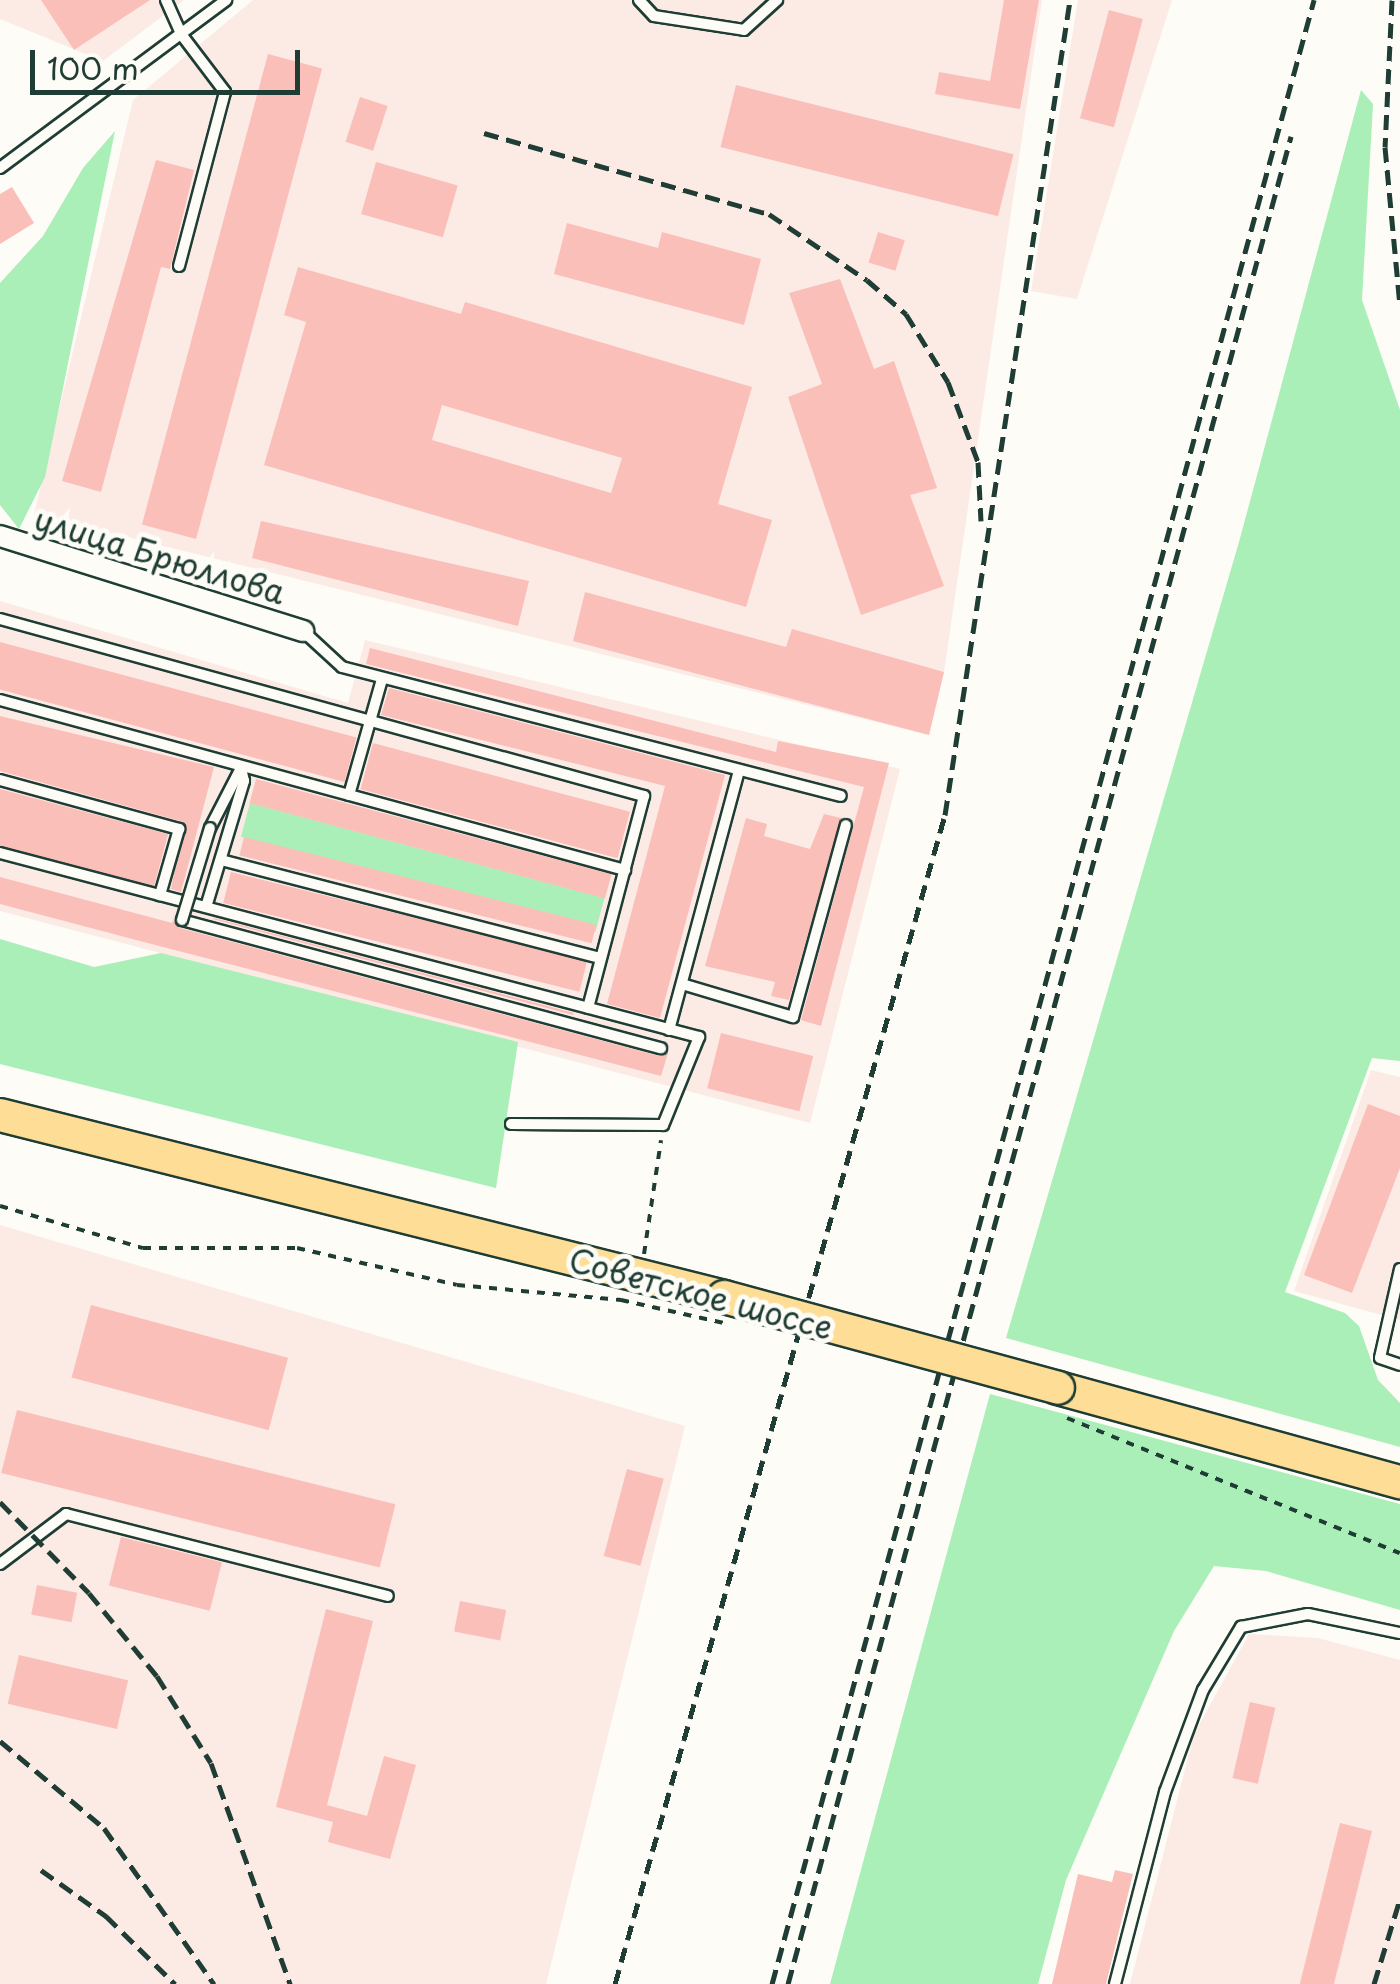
<!DOCTYPE html>
<meta charset="utf-8">
<style>
body{margin:0}
#map{position:relative;width:1400px;height:1984px;overflow:hidden;background:#fdfcf7;font-family:"Playpen Sans",sans-serif}
div>[style]{position:absolute}
[style*='--x']{left:calc(var(--x)*1px);top:calc(var(--y)*1px);width:calc(var(--w)*1px);rotate:calc(var(--a)*1deg)}
.built>*{inset:0;background:#fceae5}
.green>*{inset:0;background:#aaeeb8;transform-origin:0 0}
.building>*{inset:0;background:#fbbfba;transform-origin:0 0}
.path>*{height:4px;margin-top:-2px;transform-origin:0;background:repeating-linear-gradient(90deg,#1f3d34 0 8px,transparent 0 16px)}
.roads{filter:drop-shadow(2px 0 #1f3d34) drop-shadow(-2px 0 #1f3d34) drop-shadow(0 2px #1f3d34) drop-shadow(0 -2px #1f3d34)}
.service>*{height:10px;margin:-5px;padding:0 5px;transform-origin:5px;border-radius:5px;background:#fdfcf7}
.minor>*{height:20px;margin:-10px;padding:0 10px;transform-origin:10px;border-radius:10px;background:#fdfcf7}
.primary>*{height:32px;margin:-16px;padding:0 16px;transform-origin:16px;border-radius:16px;background:#fedd96}
.rail>*{height:5px;margin-top:-2.5px;transform-origin:0;background:repeating-linear-gradient(90deg,#1f3d34 0 15px,transparent 0 23px)}
.bridges{filter:drop-shadow(2px 0 #1f3d34) drop-shadow(-2px 0 #1f3d34) drop-shadow(0 2px #1f3d34) drop-shadow(0 -2px #1f3d34)}
.service-bridge>*{height:10px;margin:-5px;padding:0 5px;transform-origin:5px;border-radius:5px;background:#fdfcf7}
.primary-bridge>*{height:32px;margin:-16px;padding:0 16px;transform-origin:16px;border-radius:16px;background:#fedd96}
span{translate:-50% -50%;white-space:nowrap;text-align:center;line-height:1.15;-webkit-text-stroke:10px #fdfcf7;paint-order:stroke}
.street-label{font-size:32px;color:#1f3d34}
.scale{position:absolute;left:30px;top:50px;width:270px;height:45px;box-sizing:border-box;border:5px solid #1f3d34;border-top:0;padding-left:12px;font-size:30px;line-height:35px;white-space:nowrap;color:#1f3d34;-webkit-text-stroke:8px #fdfcf7;paint-order:stroke}
</style>
<div id="map">
<div class="built">
<i style="clip-path:polygon(0 0,184px 0,103px 61px,0 19px)"></i>
<i style="clip-path:polygon(253px 0,1042px 0,944px 672px,929px 735px,34px 514px,133px 100px)"></i>
<i style="clip-path:polygon(1078px 0,1172px 0,1077px 299px,1031px 291px)"></i>
<i style="clip-path:polygon(0 601px,348px 703px,365px 640px,900px 769px,810px 1123px,0 911px)"></i>
<i style="clip-path:polygon(1371px 1070px,1400px 1077px,1400px 1320px,1294px 1291px)"></i>
<i style="clip-path:polygon(0 1225px,685px 1426px,546px 1984px,0 1984px)"></i>
<i style="clip-path:polygon(1249px 1634px,1318px 1638px,1400px 1660px,1400px 1984px,1130px 1984px,1194px 1734px)"></i>
</div>
<div class="green">
<i style="clip-path:polygon(1361px 90px,1373px 104px,1362px 300px,1400px 410px,1400px 1061px,1372px 1058px,1285px 1292px,1345px 1313px,1359px 1326px,1378px 1380px,1400px 1403px,1400px 1447px,1006px 1338px,1239px 542px)"></i>
<i style="clip-path:polygon(115px 131px,45px 477px,19px 529px,0 505px,0 283px,43px 236px,83px 168px)"></i>
<i style="left:250px;top:803px;width:367px;height:35px;rotate:15deg"></i>
<i style="clip-path:polygon(0 939px,94px 967px,161px 953px,518px 1042px,496px 1188px,0 1064px)"></i>
<i style="clip-path:polygon(990px 1394px,1400px 1504px,1400px 1610px,1266px 1571px,1214px 1566px,1174px 1631px,1066px 1880px,1038px 1984px,830px 1984px)"></i>
</div>
<div class="building">
<i style="clip-path:polygon(41px 0,150px 0,74px 50px)"></i>
<i style="clip-path:polygon(1004px 0,1039px 0,1020px 109px,935px 94px,939px 72px,990px 81px)"></i>
<i style="left:1109px;top:10px;width:35px;height:112px;rotate:15deg"></i>
<i style="left:268px;top:54px;width:56px;height:487px;rotate:15deg"></i>
<i style="left:736px;top:85px;width:286px;height:64px;rotate:14deg"></i>
<i style="left:360px;top:97px;width:29px;height:47px;rotate:18deg"></i>
<i style="clip-path:polygon(156px 160px,194px 170px,170px 269px,161px 267px,101px 492px,62px 481px)"></i>
<i style="left:376px;top:162px;width:85px;height:54px;rotate:16deg"></i>
<i style="clip-path:polygon(12px 187px,34px 223px,0 244px,0 194px)"></i>
<i style="clip-path:polygon(567px 223px,658px 248px,662px 232px,761px 259px,744px 325px,554px 274px)"></i>
<i style="left:878px;top:232px;width:28px;height:32px;rotate:17deg"></i>
<i style="clip-path:polygon(evenodd,298px 267px,461px 314px,465px 302px,752px 387px,718px 504px,772px 520px,746px 607px,264px 465px,306px 322px,284px 315px,298px 267px,442px 405px,622px 458px,611px 493px,432px 440px,442px 405px)"></i>
<i style="clip-path:polygon(840px 279px,874px 369px,894px 361px,937px 488px,910px 495px,944px 586px,861px 615px,788px 397px,822px 384px,789px 293px)"></i>
<i style="clip-path:polygon(261px 521px,529px 581px,518px 626px,252px 558px)"></i>
<i style="clip-path:polygon(585px 592px,786px 647px,792px 629px,944px 672px,929px 735px,573px 641px)"></i>
<i style="left:0;top:642px;width:369px;height:46px;rotate:15deg"></i>
<i style="clip-path:polygon(370px 648px,776px 752px,778px 741px,889px 763px,821px 1026px,801px 1020px,864px 787px,366px 664px)"></i>
<i style="clip-path:polygon(389px 688px,725px 775px,660px 1018px,607px 1004px,665px 786px,381px 715px)"></i>
<i style="clip-path:polygon(0 716px,214px 767px,181px 892px,171px 889px,184px 822px,0 771px)"></i>
<i style="left:373px;top:743px;width:266px;height:48px;rotate:15deg"></i>
<i style="left:256px;top:779px;width:368px;height:25px;rotate:15deg"></i>
<i style="left:0;top:789px;width:174px;height:55px;rotate:15deg"></i>
<i style="clip-path:polygon(824px 814px,841px 818px,789px 1000px,771px 996px,775px 982px,705px 966px,746px 818px,767px 824px,764px 836px,810px 849px)"></i>
<i style="left:244px;top:837px;width:363px;height:19px;rotate:14deg"></i>
<i style="left:231px;top:872px;width:367px;height:32px;rotate:14deg"></i>
<i style="clip-path:polygon(0 877px,172px 923px,176px 908px,173px 921px,180px 928px,659px 1056px,668px 1053px,661px 1076px,140px 941px,0 904px)"></i>
<i style="clip-path:polygon(214px 918px,574px 1013px,573px 1015px,213px 919px)"></i>
<i style="left:721px;top:1033px;width:95px;height:57px;rotate:14deg"></i>
<i style="clip-path:polygon(1368px 1104px,1400px 1116px,1400px 1168px,1352px 1293px,1304px 1275px)"></i>
<i style="left:91px;top:1305px;width:204px;height:75px;rotate:15deg"></i>
<i style="left:17px;top:1410px;width:390px;height:65px;rotate:14deg"></i>
<i style="left:627px;top:1469px;width:38px;height:90px;rotate:15deg"></i>
<i style="left:121px;top:1537px;width:104px;height:50px;rotate:14deg"></i>
<i style="left:37px;top:1585px;width:41px;height:30px;rotate:11deg"></i>
<i style="left:460px;top:1601px;width:47px;height:31px;rotate:11deg"></i>
<i style="clip-path:polygon(326px 1609px,373px 1621px,327px 1805px,367px 1816px,384px 1756px,416px 1765px,390px 1859px,328px 1842px,333px 1822px,276px 1807px)"></i>
<i style="left:19px;top:1655px;width:112px;height:50px;rotate:13deg"></i>
<i style="left:1250px;top:1702px;width:26px;height:78px;rotate:13deg"></i>
<i style="left:1340px;top:1823px;width:33px;height:166px;rotate:14deg"></i>
<i style="clip-path:polygon(1115px 1870px,1133px 1874px,1106px 1984px,1052px 1984px,1078px 1874px,1112px 1882px)"></i>
</div>
<div class="path">
<i style="--x:0;--y:1206;--w:149;--a:16.4"></i>
<i style="--x:143;--y:1248;--w:154;--a:0"></i>
<i style="--x:297;--y:1248;--w:164;--a:13"></i>
<i style="--x:457;--y:1285;--w:165;--a:5.2"></i>
<i style="--x:621;--y:1300;--w:110;--a:12.6"></i>
<i style="--x:644;--y:1254;--w:115;--a:-81.5"></i>
<i style="--x:1067;--y:1418;--w:359;--a:22.1"></i>
</div>
<div class="roads">
<div class="service">
<i style="--x:166;--y:0;--w:37;--a:66"></i>
<i style="--x:181;--y:34;--w:73;--a:52.8"></i>
<i style="--x:225;--y:92;--w:180;--a:104.8"></i>
<i style="--x:639;--y:0;--w:22;--a:47"></i>
<i style="--x:654;--y:16;--w:91;--a:8.8"></i>
<i style="--x:744;--y:30;--w:45;--a:-42.3"></i>
<i style="--x:0;--y:168;--w:282;--a:-36.6"></i>
<i style="--x:0;--y:619;--w:668;--a:15.37"></i>
<i style="--x:644;--y:796;--w:219;--a:104.8"></i>
<i style="--x:303;--y:631;--w:53;--a:42.7"></i>
<i style="--x:342;--y:667;--w:515;--a:14.49"></i>
<i style="--x:0;--y:700;--w:648;--a:15.22"></i>
<i style="--x:0;--y:780;--w:186;--a:15.3"></i>
<i style="--x:179;--y:829;--w:69;--a:106.1"></i>
<i style="--x:349;--y:795;--w:121;--a:-74.1"></i>
<i style="--x:0;--y:853;--w:723;--a:14.75"></i>
<i style="--x:699;--y:1037;--w:95;--a:112.2"></i>
<i style="--x:663;--y:1125;--w:152;--a:-179.6"></i>
<i style="--x:221;--y:860;--w:392;--a:14.5"></i>
<i style="--x:206;--y:907;--w:132;--a:-73.2"></i>
<i style="--x:244;--y:781;--w:13;--a:-103"></i>
<i style="--x:241;--y:768;--w:68;--a:117.3"></i>
<i style="--x:182;--y:920;--w:496;--a:15"></i>
<i style="--x:682;--y:984;--w:116;--a:16.6"></i>
<i style="--x:793;--y:1017;--w:199;--a:-74.6"></i>
<i style="--x:669;--y:1030;--w:269;--a:-74.9"></i>
<i style="--x:1400;--y:1269;--w:91;--a:102.7"></i>
<i style="--x:1380;--y:1358;--w:21;--a:19"></i>
<i style="--x:0;--y:1564;--w:83;--a:-37.1"></i>
<i style="--x:66;--y:1514;--w:332;--a:14.3"></i>
<i style="--x:1115;--y:1984;--w:198;--a:-75.4"></i>
<i style="--x:1165;--y:1792;--w:109;--a:-69.6"></i>
<i style="--x:1203;--y:1690;--w:74;--a:-58.9"></i>
<i style="--x:1241;--y:1627;--w:68;--a:-11"></i>
<i style="--x:1308;--y:1614;--w:94;--a:11.7"></i>
</div>
<div class="minor">
<i style="--x:0;--y:536;--w:318;--a:17.4"></i>
</div>
<div class="primary">
<i style="--x:0;--y:1115;--w:747;--a:14.11"></i>
<i style="--x:1058;--y:1388;--w:355;--a:15.4"></i>
</div>
</div>
<div class="rail">
<i style="--x:1392;--y:0;--w:147;--a:92.7"></i>
<i style="--x:1385;--y:147;--w:160;--a:84.6"></i>
<i style="--x:484;--y:133;--w:296;--a:15.9"></i>
<i style="--x:769;--y:214;--w:118;--a:34"></i>
<i style="--x:867;--y:280;--w:52;--a:41.1"></i>
<i style="--x:906;--y:314;--w:80;--a:58.3"></i>
<i style="--x:948;--y:382;--w:85;--a:69.4"></i>
<i style="--x:978;--y:462;--w:59;--a:87.1"></i>
<i style="--x:0;--y:1502;--w:127;--a:45.6"></i>
<i style="--x:89;--y:1593;--w:107;--a:50.7"></i>
<i style="--x:157;--y:1676;--w:102;--a:58.2"></i>
<i style="--x:211;--y:1763;--w:235;--a:70.3"></i>
<i style="--x:0;--y:1741;--w:136;--a:39.9"></i>
<i style="--x:104;--y:1828;--w:191;--a:54.8"></i>
<i style="--x:41;--y:1870;--w:80;--a:35.3"></i>
<i style="--x:106;--y:1916;--w:97;--a:44.6"></i>
<i style="--x:615;--y:1984;--w:1215;--a:-74.24"></i>
<i style="--x:945;--y:815;--w:825;--a:-81.28"></i>
<i style="--x:772;--y:1984;--w:2057;--a:-74.72"></i>
<i style="--x:788;--y:1984;--w:1915;--a:-74.77"></i>
<i style="--x:1374;--y:1984;--w:89;--a:-73"></i>
</div>
<div class="bridges">
<div class="service-bridge">
<i style="--x:182;--y:920;--w:96;--a:-73.1"></i>
</div>
<div class="primary-bridge">
<i style="--x:724;--y:1297;--w:346;--a:15.2"></i>
</div>
</div>
<div class="street-label">
<span style="left:160px;top:555px;rotate:17deg">улица Брюллова</span>
<span style="left:701px;top:1293px;rotate:15deg">Советское шоссе</span>
</div>
<div class="scale">100 m</div>
</div>
